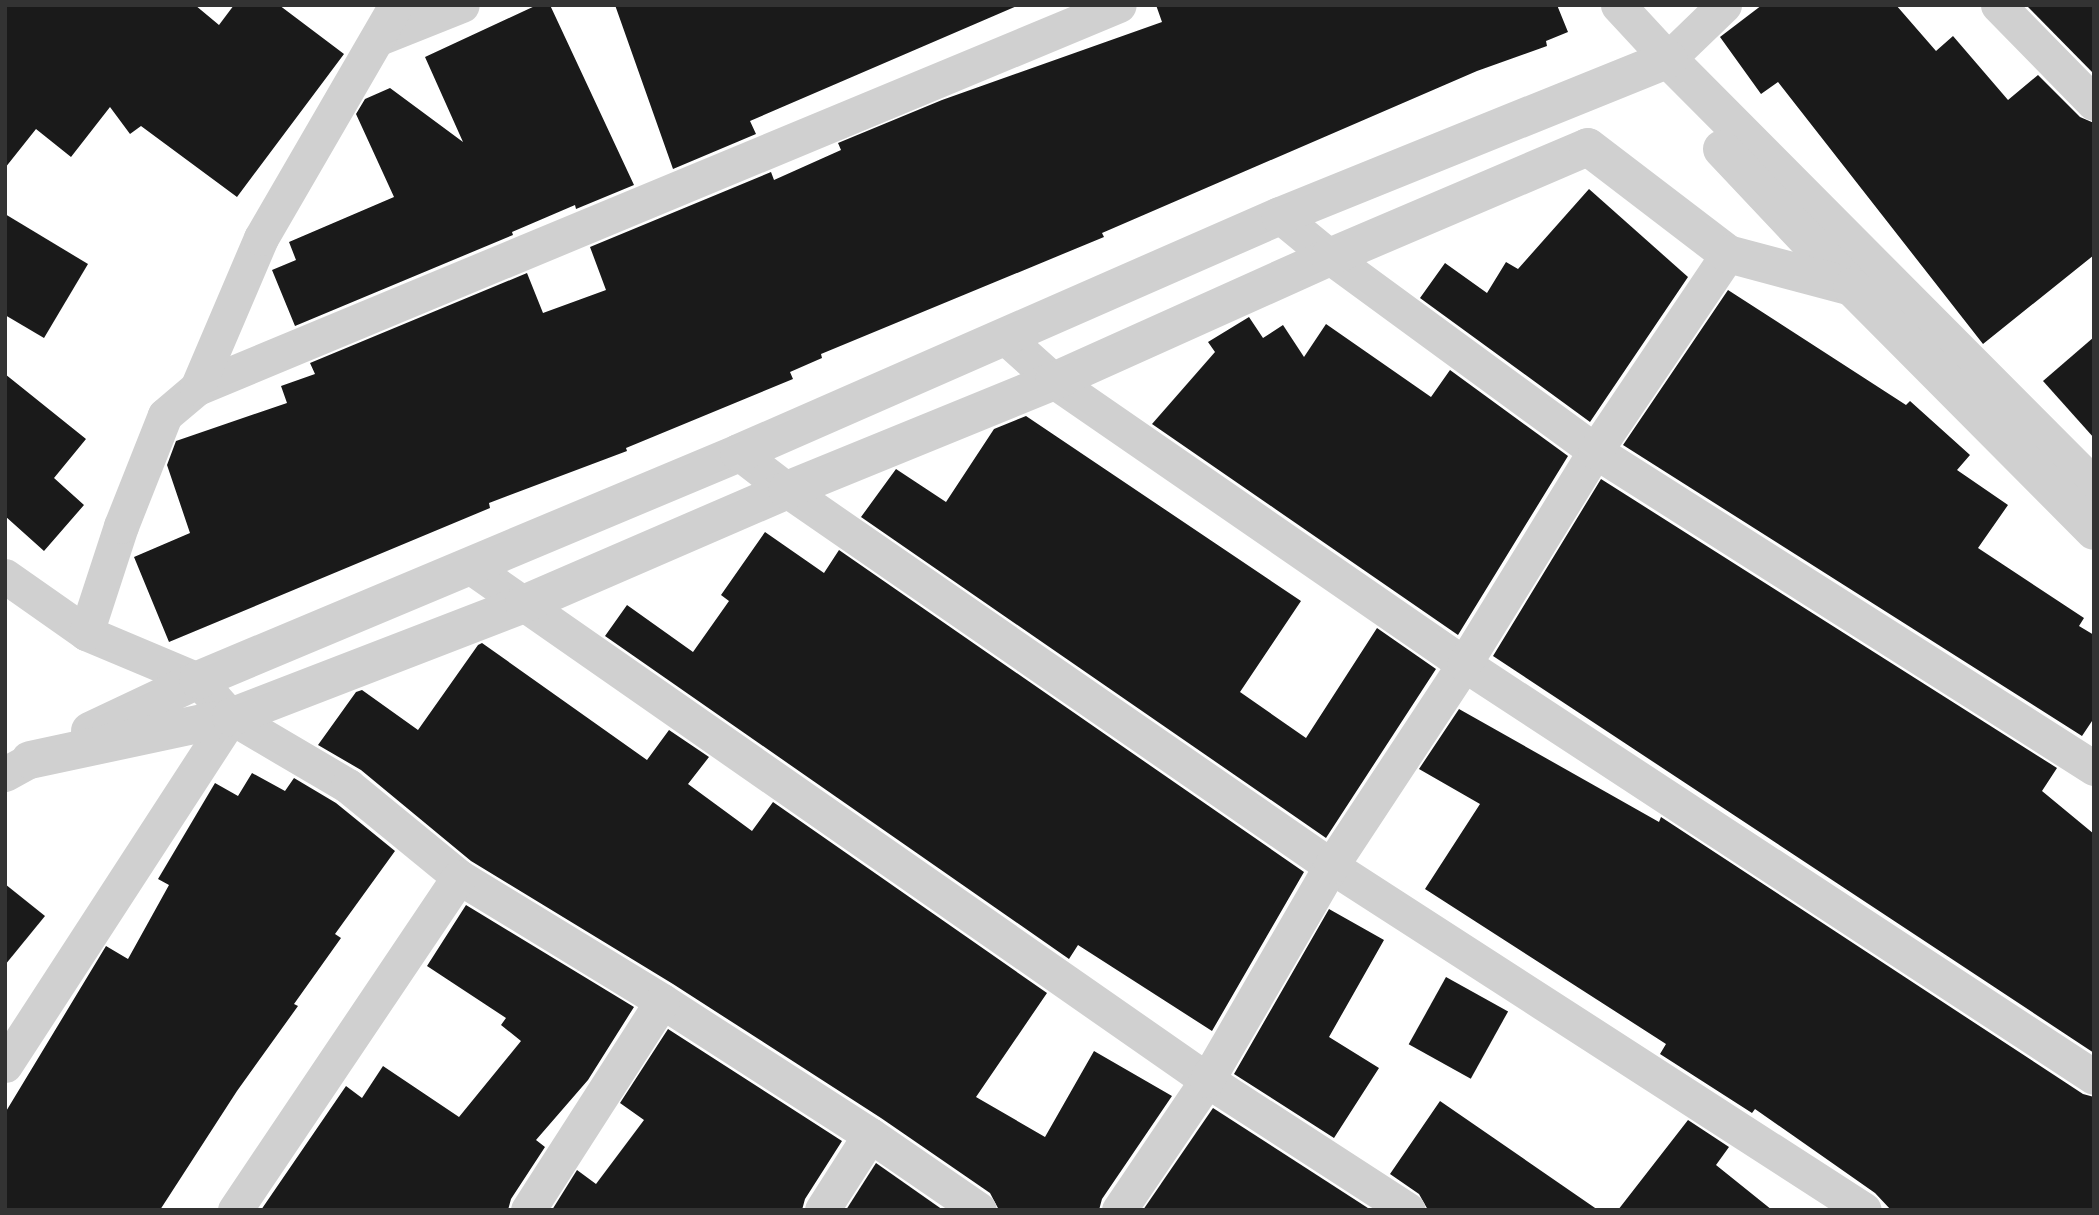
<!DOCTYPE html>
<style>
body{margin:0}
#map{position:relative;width:2099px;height:1215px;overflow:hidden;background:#fff;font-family:"DM Sans",sans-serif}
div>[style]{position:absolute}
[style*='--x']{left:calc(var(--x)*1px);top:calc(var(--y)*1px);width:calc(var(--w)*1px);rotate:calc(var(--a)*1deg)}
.building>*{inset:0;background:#1a1a1a;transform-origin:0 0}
.minor>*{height:35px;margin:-17.5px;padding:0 17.5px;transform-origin:17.5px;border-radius:17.5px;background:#d0d0d0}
.tertiary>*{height:38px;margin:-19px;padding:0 19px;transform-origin:19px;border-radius:19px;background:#d0d0d0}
span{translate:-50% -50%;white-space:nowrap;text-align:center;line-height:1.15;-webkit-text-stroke:7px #fff;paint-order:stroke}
.frame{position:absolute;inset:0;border:7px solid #333;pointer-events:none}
</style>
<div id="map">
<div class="building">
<i style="clip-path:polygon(5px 5px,195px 5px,219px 25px,234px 5px,279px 5px,344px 54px,237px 197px,141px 126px,130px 134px,110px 107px,71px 157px,36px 129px,5px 168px)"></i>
<i style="clip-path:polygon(537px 5px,550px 5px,634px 185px,576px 209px,575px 205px,512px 232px,513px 235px,295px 326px,272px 270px,296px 260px,289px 242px,394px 197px,356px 114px,365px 99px,390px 88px,463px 142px,425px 57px)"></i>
<i style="clip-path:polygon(615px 5px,1019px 5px,750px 121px,756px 134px,673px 169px)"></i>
<i style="clip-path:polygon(1156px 5px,1557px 5px,1568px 32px,1546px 41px,1547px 46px,1477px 71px,1102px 233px,1104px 237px,821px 354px,822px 358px,790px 372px,793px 379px,626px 448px,627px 451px,489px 503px,490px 508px,169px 642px,134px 557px,190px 533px,167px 465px,176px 441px,287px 403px,281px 386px,315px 374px,310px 363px,527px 273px,543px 313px,606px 290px,590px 247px,771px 172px,774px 180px,841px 150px,838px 143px,942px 100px,1162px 22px)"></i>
<i style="clip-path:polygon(1762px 5px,1896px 5px,1936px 51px,1953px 36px,2008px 100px,2038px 75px,2080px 117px,2094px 123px,2094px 255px,1983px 344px,1778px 82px,1761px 94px,1720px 37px)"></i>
<i style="clip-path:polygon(2026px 5px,2094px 5px,2094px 74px)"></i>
<i style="clip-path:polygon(1589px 189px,1688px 277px,1590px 422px,1420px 298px,1445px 263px,1487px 293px,1506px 262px,1518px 269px)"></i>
<i style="clip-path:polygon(5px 214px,88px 264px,44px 338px,5px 315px)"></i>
<i style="clip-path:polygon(1728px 290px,1906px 405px,1910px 401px,1970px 455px,1957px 470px,2008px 505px,1978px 548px,2084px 618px,2079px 626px,2094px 635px,2094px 718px,2082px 736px,1623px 445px)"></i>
<i style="clip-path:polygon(1249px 317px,1263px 338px,1283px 325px,1304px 357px,1326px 324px,1431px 397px,1450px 370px,1568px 456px,1458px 635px,1152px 424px,1215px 352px,1208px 342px)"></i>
<i style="clip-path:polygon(2094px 337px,2094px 438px,2043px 381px)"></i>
<i style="clip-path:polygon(5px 374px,86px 439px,54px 478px,84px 505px,44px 551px,5px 516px)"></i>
<i style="clip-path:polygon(1026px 416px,1301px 601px,1240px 692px,1306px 738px,1377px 628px,1436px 669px,1326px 838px,861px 517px,896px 469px,946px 502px,994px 429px)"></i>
<i style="clip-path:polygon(1601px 479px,2057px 768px,2042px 791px,2094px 834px,2094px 1053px,1493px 656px)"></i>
<i style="clip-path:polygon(765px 532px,824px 573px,839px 550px,1304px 872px,1212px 1031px,1078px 945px,1069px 959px,605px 636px,627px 605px,693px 652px,729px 601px,721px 595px)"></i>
<i style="clip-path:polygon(482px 643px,647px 760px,669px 730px,709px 757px,688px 784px,752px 831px,773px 802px,1047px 993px,976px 1097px,1045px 1137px,1094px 1051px,1172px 1096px,1102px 1199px,1099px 1210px,999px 1210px,990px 1193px,881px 1118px,673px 984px,471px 861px,361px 770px,318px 745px,356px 692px,362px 690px,418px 730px,478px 645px)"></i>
<i style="clip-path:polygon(1459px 709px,1659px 822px,1661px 817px,2083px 1094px,2094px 1097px,2094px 1210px,1891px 1210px,1875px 1193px,1755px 1109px,1752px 1113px,1660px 1054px,1666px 1044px,1425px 889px,1480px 804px,1419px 769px)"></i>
<i style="clip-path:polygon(252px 773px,285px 791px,294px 778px,336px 803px,395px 851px,335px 934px,341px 938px,294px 1004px,298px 1006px,237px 1091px,160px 1210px,5px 1210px,5px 1113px,106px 946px,128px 959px,169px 885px,158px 879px,215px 783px,238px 796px)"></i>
<i style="clip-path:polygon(5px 884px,45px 916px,5px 965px)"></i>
<i style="clip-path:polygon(466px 905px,634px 1007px,588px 1080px,536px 1140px,545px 1147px,511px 1199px,508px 1210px,261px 1210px,346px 1086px,362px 1098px,383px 1066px,459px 1117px,521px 1041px,501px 1025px,506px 1018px,427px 966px)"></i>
<i style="clip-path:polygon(1329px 909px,1384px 940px,1329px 1037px,1379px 1068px,1334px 1138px,1234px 1074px)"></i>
<i style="left:1446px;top:977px;width:71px;height:77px;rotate:29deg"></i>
<i style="clip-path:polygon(668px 1029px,842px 1141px,805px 1199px,802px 1210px,552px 1210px,577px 1170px,596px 1184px,644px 1120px,620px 1103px)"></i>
<i style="clip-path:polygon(1440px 1101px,1598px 1210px,1428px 1210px,1419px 1194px,1390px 1174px)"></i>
<i style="clip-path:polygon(1213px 1108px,1371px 1210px,1143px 1210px)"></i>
<i style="clip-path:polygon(1688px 1120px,1729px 1147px,1716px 1165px,1772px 1210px,1618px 1210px)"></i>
<i style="clip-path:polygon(876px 1163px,943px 1210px,846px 1210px)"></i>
</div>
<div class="minor">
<i style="--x:1618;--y:5;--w:74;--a:47.2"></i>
<i style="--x:1668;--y:59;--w:78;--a:-44"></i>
<i style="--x:1998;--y:5;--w:137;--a:45.6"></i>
<i style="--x:379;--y:38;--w:89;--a:-21.7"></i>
<i style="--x:1280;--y:216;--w:65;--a:39.4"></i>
<i style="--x:1330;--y:257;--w:328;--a:36.2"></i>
<i style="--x:1595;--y:451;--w:591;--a:32.43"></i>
<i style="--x:1005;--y:337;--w:66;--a:41.9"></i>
<i style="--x:1054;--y:381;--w:498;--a:34.6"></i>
<i style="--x:1464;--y:664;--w:753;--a:33.25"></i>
<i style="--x:197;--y:388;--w:998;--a:-22.56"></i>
<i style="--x:739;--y:453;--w:61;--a:37.6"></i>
<i style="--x:787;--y:490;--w:661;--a:34.65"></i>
<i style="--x:1331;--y:866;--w:634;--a:32.84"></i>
<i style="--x:468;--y:565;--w:901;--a:34.87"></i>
<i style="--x:1207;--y:1080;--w:239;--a:32.9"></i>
<i style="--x:5;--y:576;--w:99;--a:35.1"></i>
<i style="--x:86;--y:633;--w:121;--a:22.8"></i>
<i style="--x:198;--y:680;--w:50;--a:48.3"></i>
<i style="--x:231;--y:717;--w:136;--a:30.5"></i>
<i style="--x:348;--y:786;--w:144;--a:39.3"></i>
<i style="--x:459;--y:877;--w:238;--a:31.4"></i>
<i style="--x:662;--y:1001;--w:247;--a:32.8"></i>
<i style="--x:870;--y:1135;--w:132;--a:34.5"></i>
<i style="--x:86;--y:633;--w:113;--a:-71.9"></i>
<i style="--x:121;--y:526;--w:119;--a:-68.4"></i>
<i style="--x:165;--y:415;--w:42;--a:-40.2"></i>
<i style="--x:197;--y:388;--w:163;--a:-66.9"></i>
<i style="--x:261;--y:238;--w:269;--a:-59.9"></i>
<i style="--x:5;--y:774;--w:29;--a:-29"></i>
<i style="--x:5;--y:1065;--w:415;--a:-57"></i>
<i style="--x:235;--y:1210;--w:401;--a:-56.1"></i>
<i style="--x:528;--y:1210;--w:248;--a:-57.3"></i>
<i style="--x:822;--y:1210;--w:89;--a:-57.4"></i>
<i style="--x:1119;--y:1210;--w:157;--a:-55.9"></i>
<i style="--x:1207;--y:1080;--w:247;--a:-59.9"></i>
<i style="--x:1331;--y:866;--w:242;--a:-56.6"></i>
<i style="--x:1464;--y:664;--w:250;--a:-58.4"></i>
<i style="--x:1595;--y:451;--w:238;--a:-56"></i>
</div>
<div class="tertiary">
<i style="--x:1668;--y:59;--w:604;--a:45.13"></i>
<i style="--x:1722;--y:149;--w:190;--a:46.7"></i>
<i style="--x:90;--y:731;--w:119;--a:-25.3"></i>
<i style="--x:198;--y:680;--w:587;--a:-22.76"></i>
<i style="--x:739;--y:453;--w:591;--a:-23.66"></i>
<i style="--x:1280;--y:216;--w:419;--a:-22"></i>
<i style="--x:30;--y:760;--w:206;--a:-12.1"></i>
<i style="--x:231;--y:717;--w:314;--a:-21.1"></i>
<i style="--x:524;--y:604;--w:287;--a:-23.4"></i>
<i style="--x:787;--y:490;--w:288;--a:-22.2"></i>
<i style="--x:1054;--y:381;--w:303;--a:-24.2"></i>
<i style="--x:1330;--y:257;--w:280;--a:-23.1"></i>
<i style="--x:1588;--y:147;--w:176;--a:37.4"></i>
<i style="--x:1728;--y:254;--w:128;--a:14.9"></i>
<i style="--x:1852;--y:287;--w:344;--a:45.2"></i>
</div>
<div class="frame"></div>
</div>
